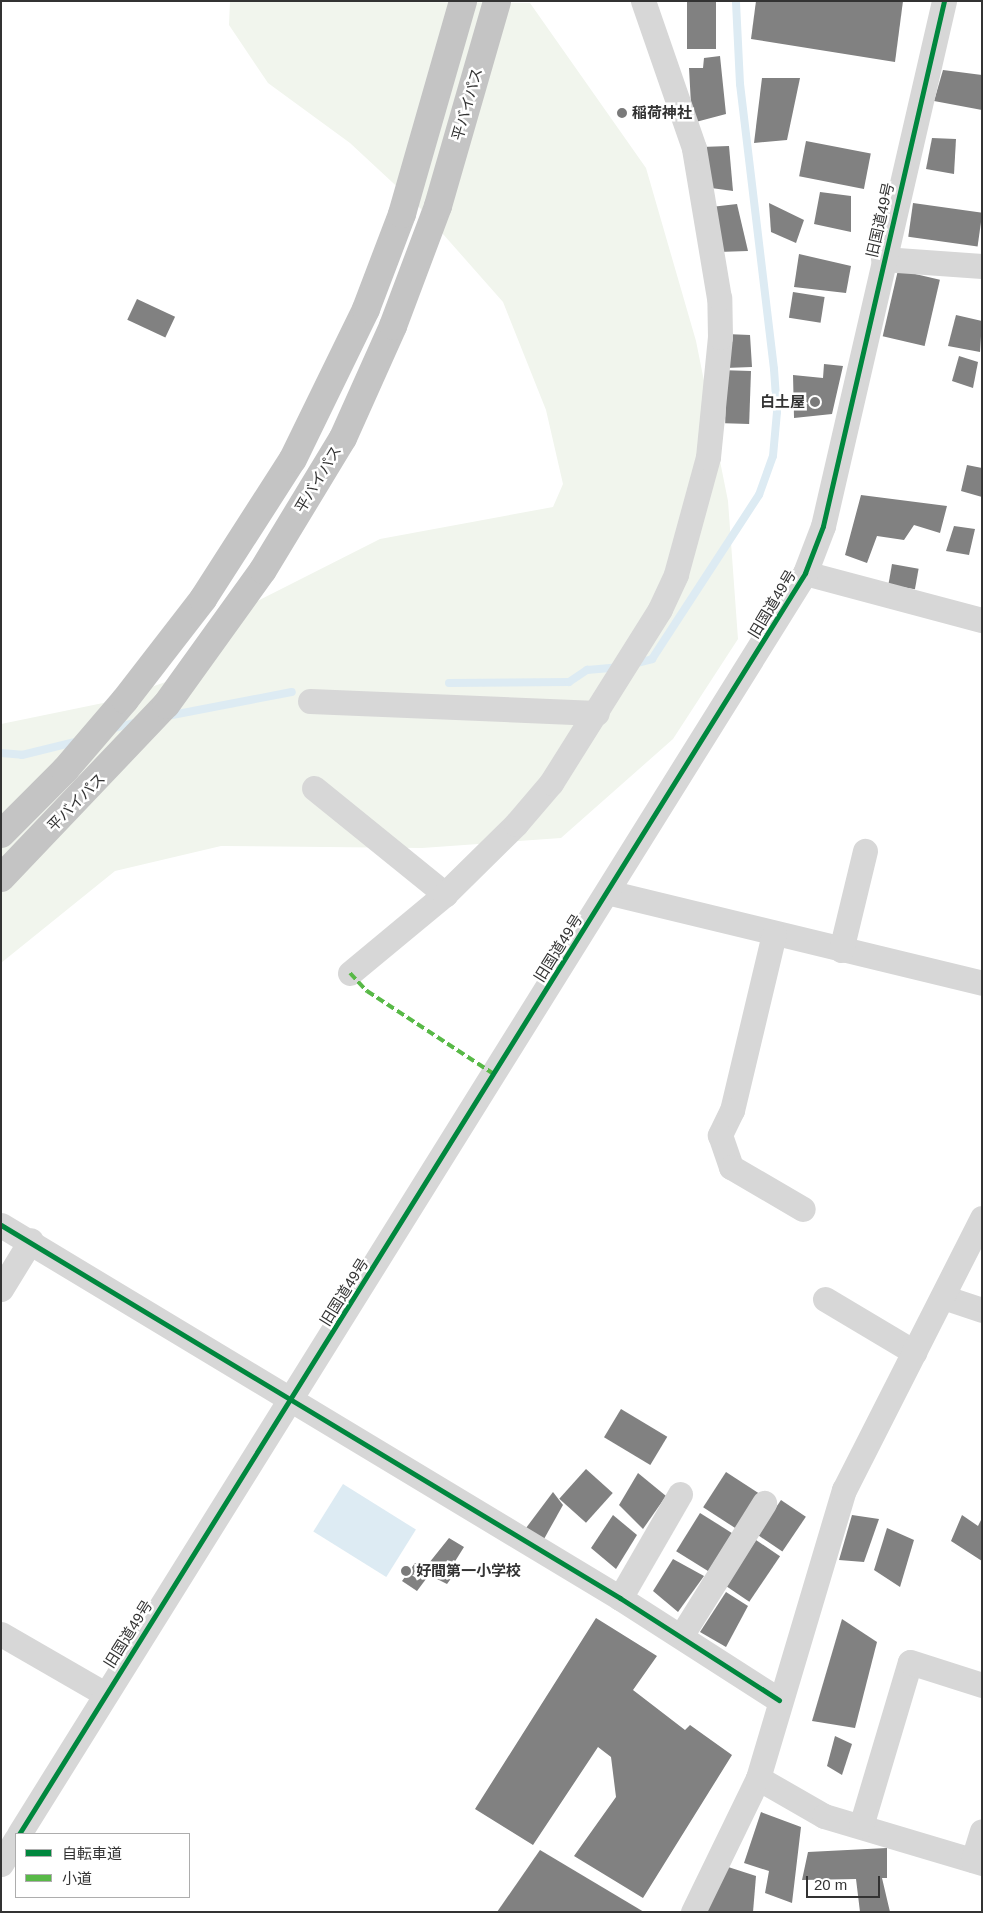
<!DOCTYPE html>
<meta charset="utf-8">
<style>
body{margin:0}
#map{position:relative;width:983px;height:1913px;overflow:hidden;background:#fff;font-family:Helvetica,"Noto Sans JP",sans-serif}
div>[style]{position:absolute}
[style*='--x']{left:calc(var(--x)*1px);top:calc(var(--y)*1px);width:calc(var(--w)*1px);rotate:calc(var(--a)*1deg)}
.green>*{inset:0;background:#f1f5ed}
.water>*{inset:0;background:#ddebf3;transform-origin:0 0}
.stream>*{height:8px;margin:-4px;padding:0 4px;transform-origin:4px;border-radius:4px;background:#ddebf3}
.building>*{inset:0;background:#818181;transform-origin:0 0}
.minor>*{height:25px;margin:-12.5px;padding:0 12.5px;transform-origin:12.5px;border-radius:12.5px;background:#d7d7d7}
.highway>*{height:28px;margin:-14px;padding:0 14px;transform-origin:14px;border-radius:14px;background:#c4c4c4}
.quiet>*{height:4px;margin-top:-2px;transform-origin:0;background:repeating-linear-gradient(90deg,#58b947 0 8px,transparent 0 12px)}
.cycleway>*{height:5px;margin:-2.5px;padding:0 2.5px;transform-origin:2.5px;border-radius:2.5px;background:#00873e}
.dots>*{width:14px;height:14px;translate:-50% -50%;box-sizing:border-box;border:2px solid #fff;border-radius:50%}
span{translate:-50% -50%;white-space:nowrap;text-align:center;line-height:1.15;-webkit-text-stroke:5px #fff;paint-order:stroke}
.street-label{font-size:15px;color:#333}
.poi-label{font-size:15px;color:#333;font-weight:700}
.left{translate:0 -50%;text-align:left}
.right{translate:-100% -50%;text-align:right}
.frame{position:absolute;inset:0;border:2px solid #333;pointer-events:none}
.legend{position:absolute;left:15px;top:1833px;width:175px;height:65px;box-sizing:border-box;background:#fff;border:1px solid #adadad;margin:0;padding:6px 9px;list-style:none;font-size:15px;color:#333}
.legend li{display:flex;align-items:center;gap:10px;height:25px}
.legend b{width:25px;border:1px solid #adadad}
.scale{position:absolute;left:806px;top:1876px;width:74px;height:22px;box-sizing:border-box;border:2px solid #333;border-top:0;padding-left:6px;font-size:15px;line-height:18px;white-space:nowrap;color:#333;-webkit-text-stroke:4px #fff;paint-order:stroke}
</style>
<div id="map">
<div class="green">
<i style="clip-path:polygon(230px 1px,530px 3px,646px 168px,696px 341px,728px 501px,738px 639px,673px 739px,561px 838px,422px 848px,221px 846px,115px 871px,1px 963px,1px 724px,108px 702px,180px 677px,222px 619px,380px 539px,553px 507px,563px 484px,546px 410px,503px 302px,420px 208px,350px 143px,268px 83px,229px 25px)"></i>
</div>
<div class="water">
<i style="left:343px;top:1484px;width:86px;height:56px;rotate:32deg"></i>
</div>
<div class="stream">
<i style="--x:630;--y:665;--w:23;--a:-15"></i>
<i style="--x:652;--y:659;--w:196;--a:-56.9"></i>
<i style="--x:759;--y:495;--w:41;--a:-70.3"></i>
<i style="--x:773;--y:456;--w:44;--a:-84.8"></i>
<i style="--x:777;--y:412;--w:43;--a:-94"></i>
<i style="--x:774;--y:369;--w:287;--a:-96.8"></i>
<i style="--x:740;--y:84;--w:83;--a:-92.8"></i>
<i style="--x:449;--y:683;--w:120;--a:-0.5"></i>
<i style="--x:569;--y:682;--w:22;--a:-34"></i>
<i style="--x:587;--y:670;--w:32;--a:-5"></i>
<i style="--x:167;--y:716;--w:127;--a:-10.9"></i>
<i style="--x:111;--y:729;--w:28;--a:-15"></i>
<i style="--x:1;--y:753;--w:21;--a:5"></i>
<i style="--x:22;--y:755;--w:59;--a:-13.8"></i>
</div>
<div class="building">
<i style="left:687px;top:1px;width:29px;height:48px"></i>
<i style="clip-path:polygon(756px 1px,903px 1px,895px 62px,751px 39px)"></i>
<i style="clip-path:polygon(720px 56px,726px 114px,692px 123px,689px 68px,703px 68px,704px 58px)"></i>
<i style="clip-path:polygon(943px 70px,982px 75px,982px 110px,934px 101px)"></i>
<i style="clip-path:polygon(762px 78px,800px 78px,787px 140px,754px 143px)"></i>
<i style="clip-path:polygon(932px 138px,956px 139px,954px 174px,926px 169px)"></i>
<i style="left:806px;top:141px;width:66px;height:36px;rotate:11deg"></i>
<i style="clip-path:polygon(729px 146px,733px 191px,704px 187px,701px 147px)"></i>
<i style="clip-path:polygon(820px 192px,851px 196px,851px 232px,814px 224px)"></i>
<i style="clip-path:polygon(769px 203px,804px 220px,796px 243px,771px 232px)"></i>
<i style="left:913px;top:203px;width:70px;height:34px;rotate:8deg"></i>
<i style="clip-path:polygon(737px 204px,748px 251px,718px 252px,711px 207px)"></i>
<i style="clip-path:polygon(799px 254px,851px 266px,846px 293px,794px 287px)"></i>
<i style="left:898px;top:270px;width:43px;height:68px;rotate:13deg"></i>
<i style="left:793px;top:292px;width:32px;height:26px;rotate:9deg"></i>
<i style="left:137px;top:299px;width:42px;height:23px;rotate:25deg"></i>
<i style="clip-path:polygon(956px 315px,982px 321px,980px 352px,948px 346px)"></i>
<i style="clip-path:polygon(726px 334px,750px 335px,752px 367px,725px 368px)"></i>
<i style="clip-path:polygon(959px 356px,978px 362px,973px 388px,952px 381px)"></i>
<i style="clip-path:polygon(824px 364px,843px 366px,832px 414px,794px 418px,793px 375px,823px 378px)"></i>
<i style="left:751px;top:371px;width:53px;height:24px;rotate:92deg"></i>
<i style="clip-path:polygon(967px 465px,982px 468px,982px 497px,961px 491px)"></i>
<i style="clip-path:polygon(861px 495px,947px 506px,940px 533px,914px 525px,904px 540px,877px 536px,867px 563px,845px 555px)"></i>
<i style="clip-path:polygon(954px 526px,975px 529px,969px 555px,946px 551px)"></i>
<i style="left:892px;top:564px;width:27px;height:21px;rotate:10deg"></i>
<i style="left:621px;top:1409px;width:54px;height:33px;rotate:31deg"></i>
<i style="left:586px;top:1469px;width:36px;height:40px;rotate:42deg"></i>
<i style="left:726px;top:1472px;width:40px;height:42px;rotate:33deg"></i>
<i style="clip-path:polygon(638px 1473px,666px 1496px,643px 1529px,619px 1505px)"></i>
<i style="clip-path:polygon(553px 1492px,563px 1505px,544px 1539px,526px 1528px)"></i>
<i style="left:781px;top:1500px;width:30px;height:42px;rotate:34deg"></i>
<i style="left:700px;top:1513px;width:38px;height:45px;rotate:32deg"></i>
<i style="clip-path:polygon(613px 1515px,637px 1535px,616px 1569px,591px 1548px)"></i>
<i style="clip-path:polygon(852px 1515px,879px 1519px,864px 1562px,839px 1560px)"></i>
<i style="clip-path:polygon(962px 1515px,978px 1526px,982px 1518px,982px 1561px,951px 1541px)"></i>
<i style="clip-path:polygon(887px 1528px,914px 1540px,900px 1587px,874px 1570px)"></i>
<i style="clip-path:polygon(449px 1538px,464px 1547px,454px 1563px,458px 1569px,447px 1584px,429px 1575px,417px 1591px,402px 1581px,415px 1563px,425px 1568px)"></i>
<i style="left:756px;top:1540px;width:29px;height:55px;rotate:34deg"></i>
<i style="clip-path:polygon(673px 1559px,704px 1576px,678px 1612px,653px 1591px)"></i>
<i style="clip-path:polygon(726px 1592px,748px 1606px,726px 1647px,700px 1632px)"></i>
<i style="clip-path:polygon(596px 1618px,657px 1656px,633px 1690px,685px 1730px,690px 1725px,732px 1755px,643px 1898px,574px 1856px,616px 1797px,611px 1757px,598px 1747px,533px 1845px,475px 1809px)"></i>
<i style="clip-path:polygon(842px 1619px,877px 1642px,855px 1728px,812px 1721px)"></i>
<i style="clip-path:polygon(835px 1736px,852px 1744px,842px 1775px,827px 1766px)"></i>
<i style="clip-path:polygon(761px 1812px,801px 1827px,792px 1903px,765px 1893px,769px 1871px,744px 1863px)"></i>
<i style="clip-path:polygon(887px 1848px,887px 1878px,882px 1878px,890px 1912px,860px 1912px,856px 1879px,802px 1880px,808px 1852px)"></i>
<i style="clip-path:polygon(540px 1850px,644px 1912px,497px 1912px)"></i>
<i style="clip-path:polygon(722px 1865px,756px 1876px,753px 1912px,706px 1912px)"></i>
</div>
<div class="minor">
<i style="--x:883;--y:259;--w:99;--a:4"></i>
<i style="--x:805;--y:573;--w:183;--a:14.9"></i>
<i style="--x:310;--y:701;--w:287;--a:2.4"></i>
<i style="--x:314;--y:788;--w:169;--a:39"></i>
<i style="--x:607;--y:892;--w:386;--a:13.6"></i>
<i style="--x:774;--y:934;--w:181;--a:103.4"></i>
<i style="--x:732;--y:1110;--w:28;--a:116"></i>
<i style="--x:720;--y:1135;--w:34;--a:71"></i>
<i style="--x:731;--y:1167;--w:83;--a:30.3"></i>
<i style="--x:841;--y:950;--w:102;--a:-76.4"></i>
<i style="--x:350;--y:973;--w:124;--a:-39.7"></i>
<i style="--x:445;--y:894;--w:100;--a:-44.6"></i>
<i style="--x:516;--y:824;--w:54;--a:-49.5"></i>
<i style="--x:551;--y:783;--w:205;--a:-57.9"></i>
<i style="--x:660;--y:609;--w:38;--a:-65"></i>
<i style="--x:676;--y:574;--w:121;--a:-74.7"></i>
<i style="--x:708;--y:457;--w:121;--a:-84.3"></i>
<i style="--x:720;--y:337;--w:39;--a:-91"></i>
<i style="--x:719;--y:298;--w:152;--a:-99.5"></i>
<i style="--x:694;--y:148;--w:156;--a:-109.1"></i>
<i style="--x:1;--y:1225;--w:723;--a:31.07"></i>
<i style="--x:620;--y:1598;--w:189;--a:32.7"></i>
<i style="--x:1;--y:1289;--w:57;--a:-58.5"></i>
<i style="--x:943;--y:1297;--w:41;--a:18.4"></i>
<i style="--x:825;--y:1299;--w:104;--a:30.8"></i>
<i style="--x:620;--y:1598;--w:120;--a:-60"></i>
<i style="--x:1;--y:1634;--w:120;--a:30"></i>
<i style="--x:681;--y:1636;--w:157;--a:-58"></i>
<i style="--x:758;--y:1778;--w:76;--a:29.9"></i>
<i style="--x:824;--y:1816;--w:165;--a:16.6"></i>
<i style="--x:861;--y:1826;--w:171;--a:-73.4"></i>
<i style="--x:910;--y:1662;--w:76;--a:17.7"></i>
<i style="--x:19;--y:1834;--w:1486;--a:-58.06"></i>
<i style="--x:805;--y:573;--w:50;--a:-69"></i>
<i style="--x:823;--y:526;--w:539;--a:-77.02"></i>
<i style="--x:973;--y:1860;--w:30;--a:-73"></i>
<i style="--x:1;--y:1864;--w:29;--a:-59"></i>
<i style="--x:693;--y:1912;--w:149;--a:-64.1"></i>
<i style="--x:758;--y:1778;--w:301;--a:-73.4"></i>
<i style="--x:844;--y:1490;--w:305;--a:-63.1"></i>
</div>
<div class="highway">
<i style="--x:1;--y:834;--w:91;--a:-45"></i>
<i style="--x:65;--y:770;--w:92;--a:-49.4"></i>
<i style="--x:125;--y:700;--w:128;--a:-52.3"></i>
<i style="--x:203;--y:599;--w:166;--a:-57.3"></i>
<i style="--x:293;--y:459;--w:167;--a:-64"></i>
<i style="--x:366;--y:309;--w:102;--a:-69.2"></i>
<i style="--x:402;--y:214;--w:222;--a:-74"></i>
<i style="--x:1;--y:878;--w:239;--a:-46.4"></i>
<i style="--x:166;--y:705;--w:166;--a:-54.3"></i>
<i style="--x:263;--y:570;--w:154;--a:-58.8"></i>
<i style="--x:343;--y:438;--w:123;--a:-65.9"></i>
<i style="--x:393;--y:326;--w:128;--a:-69.4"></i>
<i style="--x:438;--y:206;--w:213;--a:-73.9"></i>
</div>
<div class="quiet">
<i style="--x:350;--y:973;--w:25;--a:47"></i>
<i style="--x:367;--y:991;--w:152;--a:33.2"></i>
</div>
<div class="cycleway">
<i style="--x:1;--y:1225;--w:723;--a:31.07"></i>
<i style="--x:620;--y:1598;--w:189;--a:32.7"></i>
<i style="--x:19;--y:1834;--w:1486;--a:-58.06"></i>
<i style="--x:805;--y:573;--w:50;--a:-69"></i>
<i style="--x:823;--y:526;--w:539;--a:-77.02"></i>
</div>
<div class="dots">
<i style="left:622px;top:113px;background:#7a7a7a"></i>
<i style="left:815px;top:402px;background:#7a7a7a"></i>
<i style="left:406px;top:1571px;background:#7a7a7a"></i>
</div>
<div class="street-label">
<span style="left:467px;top:104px;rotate:-74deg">平バイパス</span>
<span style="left:880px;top:220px;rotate:-77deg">旧国道49号</span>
<span style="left:318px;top:479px;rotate:-59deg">平バイパス</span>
<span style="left:772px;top:604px;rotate:-59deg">旧国道49号</span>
<span style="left:76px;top:802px;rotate:-45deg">平バイパス</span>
<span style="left:558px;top:948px;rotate:-58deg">旧国道49号</span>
<span style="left:344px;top:1292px;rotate:-58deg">旧国道49号</span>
<span style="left:128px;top:1634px;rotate:-58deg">旧国道49号</span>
</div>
<div class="poi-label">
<span class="left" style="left:632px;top:113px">稲荷神社</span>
<span class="right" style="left:805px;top:402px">白土屋</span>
<span class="left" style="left:416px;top:1571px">好間第一小学校</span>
</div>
<div class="frame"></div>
<ul class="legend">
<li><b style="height:6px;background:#00873e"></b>自転車道</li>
<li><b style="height:6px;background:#58b947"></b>小道</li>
</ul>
<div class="scale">20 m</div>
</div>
